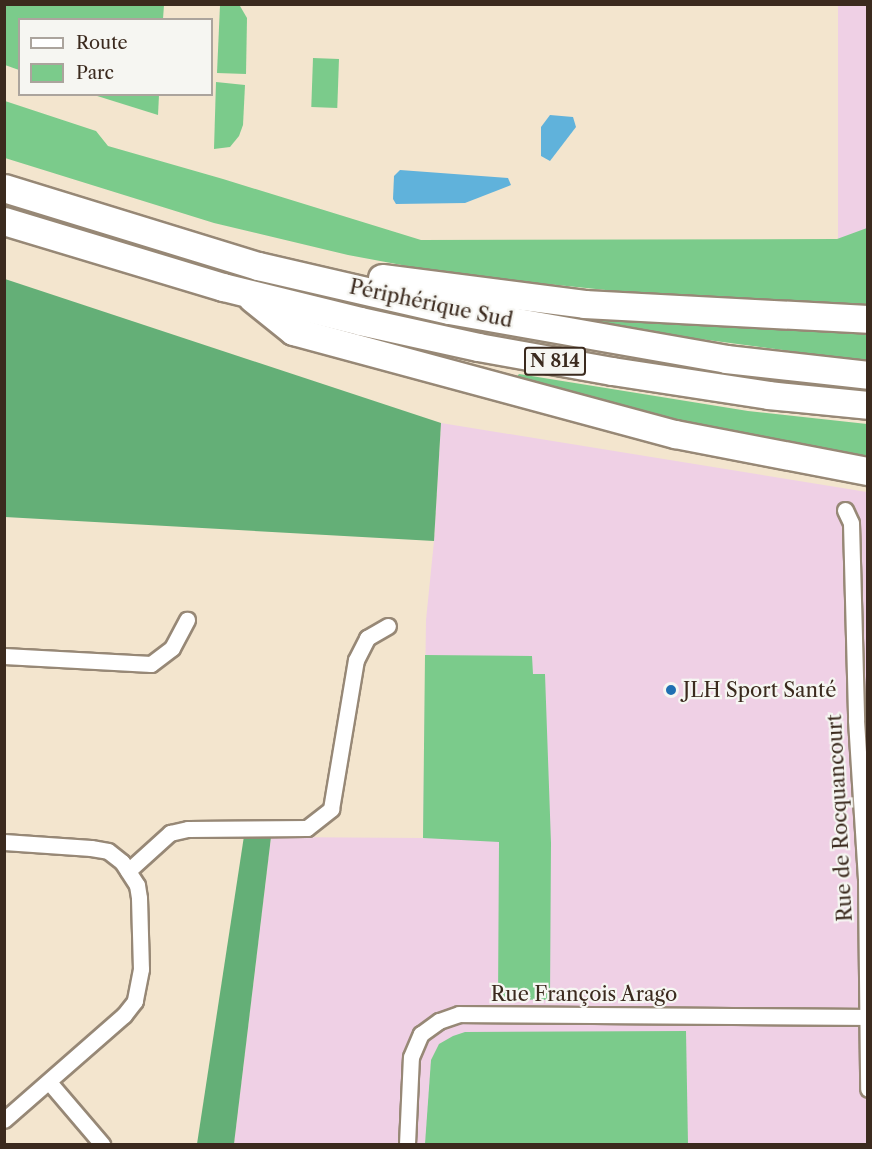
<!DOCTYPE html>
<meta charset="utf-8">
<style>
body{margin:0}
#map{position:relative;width:872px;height:1149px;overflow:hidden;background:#f3e5ce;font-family:"Libre Caslon Text",serif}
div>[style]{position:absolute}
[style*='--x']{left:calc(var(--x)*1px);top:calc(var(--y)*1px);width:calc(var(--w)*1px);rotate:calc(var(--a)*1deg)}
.built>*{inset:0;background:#efd0e5;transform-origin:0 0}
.green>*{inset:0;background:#7bcb8b;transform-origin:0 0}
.forest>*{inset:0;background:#64af77}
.water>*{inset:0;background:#60b2db}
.roads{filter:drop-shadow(2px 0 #978876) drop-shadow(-2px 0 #978876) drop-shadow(0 2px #978876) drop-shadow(0 -2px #978876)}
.street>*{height:15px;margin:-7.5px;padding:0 7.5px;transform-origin:7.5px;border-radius:7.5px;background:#fff}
.highway>*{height:27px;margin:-13.5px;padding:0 13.5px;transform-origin:13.5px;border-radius:13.5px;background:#fff}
.dots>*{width:16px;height:16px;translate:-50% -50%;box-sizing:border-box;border:3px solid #f6f6f2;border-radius:50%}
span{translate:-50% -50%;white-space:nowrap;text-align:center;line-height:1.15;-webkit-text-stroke:4.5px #f6f6f2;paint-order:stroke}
.shield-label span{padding:2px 4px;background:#f6f6f2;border:2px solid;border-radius:4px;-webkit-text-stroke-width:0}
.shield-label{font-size:18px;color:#3b2a1e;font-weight:700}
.street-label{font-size:20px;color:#3b2a1e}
.poi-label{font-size:20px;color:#3b2a1e}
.left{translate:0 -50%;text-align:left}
.frame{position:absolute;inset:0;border:6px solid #3b2a1e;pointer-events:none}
.legend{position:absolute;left:18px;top:18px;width:195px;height:78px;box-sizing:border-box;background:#f6f6f2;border:2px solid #aba49d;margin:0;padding:8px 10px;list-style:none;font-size:18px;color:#3b2a1e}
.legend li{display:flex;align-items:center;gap:12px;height:30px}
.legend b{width:30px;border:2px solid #aba49d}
</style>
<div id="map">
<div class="built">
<i style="left:838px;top:5px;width:29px;height:234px"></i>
<i style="clip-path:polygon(441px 423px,867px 492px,867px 1144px,234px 1144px,271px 837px,423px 838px,426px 620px,434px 541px)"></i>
</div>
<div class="green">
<i style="clip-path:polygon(5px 4px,164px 4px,164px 5px,163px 19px,20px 20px,19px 70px,5px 65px)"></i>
<i style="clip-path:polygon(220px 5px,240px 6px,247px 18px,246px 74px,217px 73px)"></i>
<i style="left:313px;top:58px;width:26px;height:49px;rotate:2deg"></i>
<i style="clip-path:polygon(216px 82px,245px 85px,243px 125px,239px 136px,230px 147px,214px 149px)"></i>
<i style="clip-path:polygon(94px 95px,159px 95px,158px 115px)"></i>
<i style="clip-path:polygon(5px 101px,96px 131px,108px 146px,223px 179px,421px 240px,837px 239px,867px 228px,867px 305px,635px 293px,450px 274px,348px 255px,214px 223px,5px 158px)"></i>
<i style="clip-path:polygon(533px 309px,867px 326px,867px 361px,670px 335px,536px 313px)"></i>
<i style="clip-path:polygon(519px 374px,748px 411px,867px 424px,867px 458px,700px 428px,515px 379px)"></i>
<i style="clip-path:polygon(425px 655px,532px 656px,533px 674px,545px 674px,551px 843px,550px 1000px,498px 999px,499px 842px,423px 838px)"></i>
<i style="clip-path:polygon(686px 1031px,688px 1144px,425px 1144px,431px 1060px,439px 1044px,453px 1036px,465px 1032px)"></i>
</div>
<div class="forest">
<i style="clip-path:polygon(5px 279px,441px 423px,434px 541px,5px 517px)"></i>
<i style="clip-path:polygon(244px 836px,271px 837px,234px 1144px,197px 1144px)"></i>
</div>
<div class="water">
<i style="clip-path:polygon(550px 115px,573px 117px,576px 127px,550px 161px,541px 156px,541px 127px)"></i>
<i style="clip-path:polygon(400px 170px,508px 178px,511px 185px,465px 203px,396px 204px,393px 199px,394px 176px)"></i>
</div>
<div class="roads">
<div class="street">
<i style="--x:845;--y:510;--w:14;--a:65"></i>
<i style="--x:851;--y:523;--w:197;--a:88.5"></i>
<i style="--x:856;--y:720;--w:161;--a:86.4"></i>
<i style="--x:866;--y:881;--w:208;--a:89.4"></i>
<i style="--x:4;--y:656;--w:147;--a:3.1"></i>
<i style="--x:151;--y:664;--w:26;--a:-37"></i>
<i style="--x:172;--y:648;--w:32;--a:-62"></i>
<i style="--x:4;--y:842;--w:87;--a:3.9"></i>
<i style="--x:91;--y:848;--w:17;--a:10"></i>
<i style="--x:108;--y:851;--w:18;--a:38"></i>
<i style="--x:122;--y:862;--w:27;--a:57"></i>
<i style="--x:137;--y:885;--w:13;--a:81"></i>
<i style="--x:139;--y:898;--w:71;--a:88.4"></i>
<i style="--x:141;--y:969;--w:33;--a:101"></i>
<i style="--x:135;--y:1001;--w:18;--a:128"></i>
<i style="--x:124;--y:1015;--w:159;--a:138.8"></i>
<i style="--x:128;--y:871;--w:57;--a:-42.1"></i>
<i style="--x:170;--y:833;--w:18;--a:-13"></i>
<i style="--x:188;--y:829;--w:119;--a:-0.5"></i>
<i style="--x:307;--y:828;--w:31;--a:-38"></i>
<i style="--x:331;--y:809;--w:151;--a:-80.5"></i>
<i style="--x:356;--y:660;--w:25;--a:-63"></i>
<i style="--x:367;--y:638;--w:24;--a:-30"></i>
<i style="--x:49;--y:1082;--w:82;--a:49.5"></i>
<i style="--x:407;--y:1144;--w:87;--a:-87.4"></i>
<i style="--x:411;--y:1057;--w:25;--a:-67"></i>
<i style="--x:421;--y:1034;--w:22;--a:-36"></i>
<i style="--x:439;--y:1021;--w:21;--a:-19"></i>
<i style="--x:459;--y:1014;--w:407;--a:0.4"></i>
</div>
<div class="highway">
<i style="--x:4;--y:188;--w:266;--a:17.1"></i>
<i style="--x:258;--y:266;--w:196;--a:13"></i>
<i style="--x:449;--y:310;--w:281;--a:10"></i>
<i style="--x:726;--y:359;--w:143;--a:6.4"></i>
<i style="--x:4;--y:221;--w:229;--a:16.8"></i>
<i style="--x:223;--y:287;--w:141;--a:13.9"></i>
<i style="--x:360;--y:321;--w:121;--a:12.4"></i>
<i style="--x:478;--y:347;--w:136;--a:10.2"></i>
<i style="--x:612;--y:371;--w:158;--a:8.7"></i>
<i style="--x:768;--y:395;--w:100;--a:5.7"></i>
<i style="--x:382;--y:278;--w:204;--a:7.3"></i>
<i style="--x:584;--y:304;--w:284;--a:3"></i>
<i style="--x:252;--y:298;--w:53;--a:38.8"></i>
<i style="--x:293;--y:331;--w:396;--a:15.1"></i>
<i style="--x:675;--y:434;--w:197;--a:10.9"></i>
</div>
</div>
<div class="dots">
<i style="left:671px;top:690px;background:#1f6fb2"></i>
</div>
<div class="shield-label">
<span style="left:555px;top:361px">N 814</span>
</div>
<div class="street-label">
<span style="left:431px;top:304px;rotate:12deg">Périphérique Sud</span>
<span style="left:840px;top:818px;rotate:-93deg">Rue de Rocquancourt</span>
<span style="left:584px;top:994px">Rue François Arago</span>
</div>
<div class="poi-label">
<span class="left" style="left:683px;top:690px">JLH Sport Santé</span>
</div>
<div class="frame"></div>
<ul class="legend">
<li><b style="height:8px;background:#fff"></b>Route</li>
<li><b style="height:16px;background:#7bcb8b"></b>Parc</li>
</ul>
</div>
